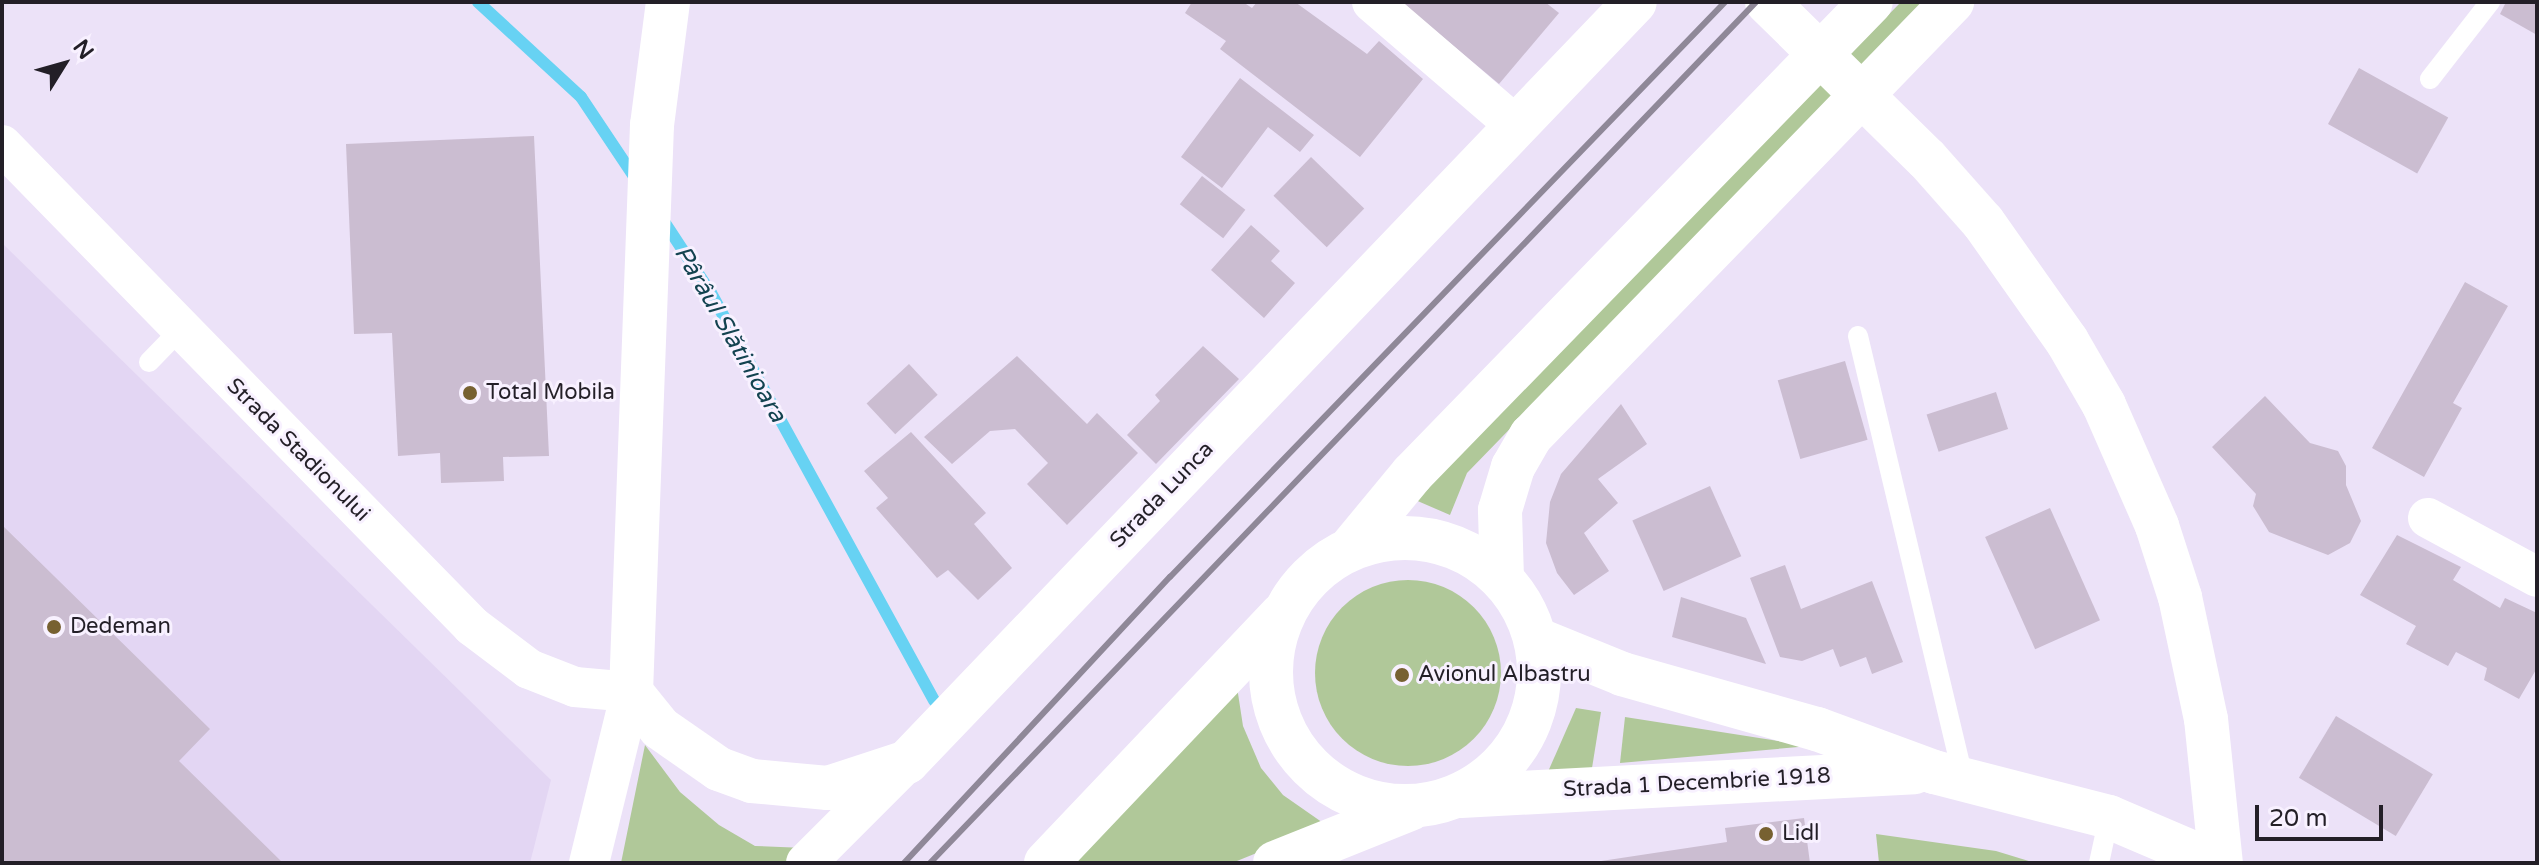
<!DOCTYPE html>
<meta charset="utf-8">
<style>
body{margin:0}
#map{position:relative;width:2539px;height:865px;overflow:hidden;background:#ece2f8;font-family:"Varela Round",sans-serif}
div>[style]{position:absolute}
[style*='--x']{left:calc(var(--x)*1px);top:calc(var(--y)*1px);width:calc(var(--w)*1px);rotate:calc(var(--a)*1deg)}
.built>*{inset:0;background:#e3d6f3}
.green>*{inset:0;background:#b0c899}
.round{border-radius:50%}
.stream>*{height:12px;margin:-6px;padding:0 6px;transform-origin:6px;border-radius:6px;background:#67d2f3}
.building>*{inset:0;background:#cbbdd1;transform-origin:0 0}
.service>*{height:20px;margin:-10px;padding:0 10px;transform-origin:10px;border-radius:10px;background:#fff}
.minor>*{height:40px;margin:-20px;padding:0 20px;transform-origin:20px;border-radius:20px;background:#fff}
.secondary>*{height:44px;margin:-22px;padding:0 22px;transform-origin:22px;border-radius:22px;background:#fff}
.primary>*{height:44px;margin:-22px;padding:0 22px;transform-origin:22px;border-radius:22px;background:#fff}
.primary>.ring{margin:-22px;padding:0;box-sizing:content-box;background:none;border:44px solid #fff;border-radius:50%}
.rail>*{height:6px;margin:-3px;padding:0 3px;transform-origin:3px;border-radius:3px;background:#8f8898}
.dots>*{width:22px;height:22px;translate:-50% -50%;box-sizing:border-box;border:4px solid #f8f1ff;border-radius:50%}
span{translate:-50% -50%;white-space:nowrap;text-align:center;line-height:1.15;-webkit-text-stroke:6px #f8f1ff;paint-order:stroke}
.poi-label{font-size:22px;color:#231f27}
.left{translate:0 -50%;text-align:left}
.street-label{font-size:22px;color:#231f27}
.water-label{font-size:24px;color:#134350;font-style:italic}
.frame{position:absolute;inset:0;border:4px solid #231f27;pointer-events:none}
.north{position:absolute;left:24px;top:24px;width:80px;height:80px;-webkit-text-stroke:6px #f8f1ff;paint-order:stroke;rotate:53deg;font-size:22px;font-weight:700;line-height:32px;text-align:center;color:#231f27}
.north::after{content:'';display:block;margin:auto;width:28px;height:36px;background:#231f27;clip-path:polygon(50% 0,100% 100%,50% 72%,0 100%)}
.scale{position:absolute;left:2255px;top:805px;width:128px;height:36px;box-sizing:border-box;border:4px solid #231f27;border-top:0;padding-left:10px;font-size:24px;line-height:28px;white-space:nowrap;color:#231f27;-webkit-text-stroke:6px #f8f1ff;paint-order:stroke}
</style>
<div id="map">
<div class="built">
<i style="clip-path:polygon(2px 243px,551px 780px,530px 863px,2px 863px)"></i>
</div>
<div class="green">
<i style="clip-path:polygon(1901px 2px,1924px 2px,1467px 473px,1450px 515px,1413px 499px)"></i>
<i class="round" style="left:1315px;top:580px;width:186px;height:186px"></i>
<i style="clip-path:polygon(1237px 687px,1243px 726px,1261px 768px,1283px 795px,1326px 825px,1232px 863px,1069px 863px)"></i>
<i style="clip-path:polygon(1576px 708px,1601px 712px,1592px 768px,1547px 774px)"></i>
<i style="clip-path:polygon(1625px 717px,1810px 746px,1620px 763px)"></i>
<i style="clip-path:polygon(645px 745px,680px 792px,719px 825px,755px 846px,805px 848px,790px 863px,621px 863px)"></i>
<i style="clip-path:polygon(1876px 834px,1996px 851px,2032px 862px,1879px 863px)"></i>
</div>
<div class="stream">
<i style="--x:478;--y:2;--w:140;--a:42.7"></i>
<i style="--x:581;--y:97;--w:101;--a:56.3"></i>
<i style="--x:663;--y:220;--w:87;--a:56.7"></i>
<i style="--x:711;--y:293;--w:465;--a:61.3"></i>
</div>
<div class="building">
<i style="clip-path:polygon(1192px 2px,1243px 2px,1252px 8px,1257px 2px,1295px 2px,1367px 54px,1379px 41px,1423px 79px,1360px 157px,1220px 49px,1226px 41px,1185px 13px)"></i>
<i style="clip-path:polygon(1401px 2px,1545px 2px,1559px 13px,1499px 84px)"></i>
<i style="clip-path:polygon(2506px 2px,2537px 2px,2537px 35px,2500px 14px)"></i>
<i style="left:2359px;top:68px;width:102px;height:64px;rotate:29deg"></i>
<i style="clip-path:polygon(1240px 78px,1314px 135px,1300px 152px,1268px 127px,1222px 188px,1181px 157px)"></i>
<i style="clip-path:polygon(534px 136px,549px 456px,503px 457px,504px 481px,441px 483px,440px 453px,398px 456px,392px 333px,354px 334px,346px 144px)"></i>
<i style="left:1311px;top:157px;width:74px;height:54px;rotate:44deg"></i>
<i style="left:1202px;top:176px;width:55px;height:36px;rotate:38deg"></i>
<i style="clip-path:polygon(1251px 225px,1280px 251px,1271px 261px,1295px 283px,1264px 318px,1211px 270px)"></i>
<i style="clip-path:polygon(2465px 282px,2508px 306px,2453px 403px,2462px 408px,2424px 477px,2372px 448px)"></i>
<i style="clip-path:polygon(1203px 346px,1239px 379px,1156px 464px,1127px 435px,1160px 401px,1155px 395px)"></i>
<i style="clip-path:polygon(1017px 356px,1087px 424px,1097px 413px,1138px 453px,1067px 525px,1027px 484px,1048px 463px,1015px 429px,990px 431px,952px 464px,924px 437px)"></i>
<i style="left:1845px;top:361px;width:82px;height:70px;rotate:74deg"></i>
<i style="left:909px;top:364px;width:42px;height:58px;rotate:47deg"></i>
<i style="left:1996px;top:392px;width:39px;height:73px;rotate:72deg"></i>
<i style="clip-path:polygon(2265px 396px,2310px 443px,2338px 451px,2346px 466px,2346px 485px,2361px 521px,2350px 543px,2328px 555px,2269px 532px,2253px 506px,2256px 494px,2212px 447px)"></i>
<i style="clip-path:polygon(1621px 404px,1647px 444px,1598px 479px,1618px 503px,1584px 533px,1609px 571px,1574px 595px,1557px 573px,1546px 543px,1550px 502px,1561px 474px)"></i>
<i style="clip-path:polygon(911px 432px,986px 513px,974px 524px,1012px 568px,978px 600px,948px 570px,937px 578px,876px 508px,888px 498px,864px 471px)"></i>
<i style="left:1710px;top:486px;width:77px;height:85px;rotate:66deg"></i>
<i style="left:2050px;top:508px;width:123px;height:71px;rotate:66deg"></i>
<i style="clip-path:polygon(2px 525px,210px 729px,179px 761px,283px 863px,2px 863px)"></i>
<i style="clip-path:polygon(2397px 535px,2461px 567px,2453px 580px,2500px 608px,2505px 598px,2537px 613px,2537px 668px,2519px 699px,2484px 680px,2487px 668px,2456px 652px,2448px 666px,2406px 644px,2416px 626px,2360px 595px)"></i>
<i style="clip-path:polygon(1785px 565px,1801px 609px,1872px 581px,1903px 662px,1872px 674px,1866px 657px,1840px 667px,1833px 649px,1802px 661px,1780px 657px,1750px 578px)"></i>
<i style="clip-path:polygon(1681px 597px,1746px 618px,1766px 664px,1672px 637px)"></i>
<i style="left:2336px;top:716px;width:113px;height:72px;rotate:31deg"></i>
<i style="clip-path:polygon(1804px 818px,1810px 863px,1588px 863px,1727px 842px,1725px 828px)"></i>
</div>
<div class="service">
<i style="--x:2430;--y:79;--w:98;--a:-52.1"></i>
<i style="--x:1858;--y:336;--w:456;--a:76.6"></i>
<i style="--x:149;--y:362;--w:45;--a:-45.9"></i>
<i style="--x:2099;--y:863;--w:47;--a:-77.7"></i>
</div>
<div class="minor">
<i style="--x:1372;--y:2;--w:190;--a:40.7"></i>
<i style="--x:2;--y:145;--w:673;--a:45.66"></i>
<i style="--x:472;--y:626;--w:71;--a:37"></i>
<i style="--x:529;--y:669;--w:49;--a:21.4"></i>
<i style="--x:575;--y:687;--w:56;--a:5.1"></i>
<i style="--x:631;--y:692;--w:176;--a:103.8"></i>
<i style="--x:2428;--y:518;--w:124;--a:28.4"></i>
<i style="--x:806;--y:863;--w:143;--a:-45"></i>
</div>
<div class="secondary">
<i style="--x:668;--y:2;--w:124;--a:97.4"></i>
<i style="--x:652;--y:125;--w:567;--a:92.12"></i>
<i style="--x:631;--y:692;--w:46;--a:51.1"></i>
<i style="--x:660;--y:728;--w:72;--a:34.8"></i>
<i style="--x:719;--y:769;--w:35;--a:20"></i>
<i style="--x:752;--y:781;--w:76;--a:5.3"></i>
<i style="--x:828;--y:788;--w:83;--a:-18.2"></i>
<i style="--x:907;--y:762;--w:1052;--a:-46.23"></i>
<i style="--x:1767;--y:2;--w:224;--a:44.5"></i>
<i style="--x:1927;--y:159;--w:84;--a:48.4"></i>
<i style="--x:1983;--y:222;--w:146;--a:54.8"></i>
<i style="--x:2067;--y:341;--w:74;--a:60"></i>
<i style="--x:2104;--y:405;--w:132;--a:66.3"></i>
<i style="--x:2157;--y:526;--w:75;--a:72.1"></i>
<i style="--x:2180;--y:597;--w:125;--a:78"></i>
<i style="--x:2206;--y:719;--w:145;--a:84.1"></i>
<i style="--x:1536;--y:639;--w:93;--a:22.1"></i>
<i style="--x:1622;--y:674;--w:203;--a:15.8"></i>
<i style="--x:1817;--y:729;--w:125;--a:20.2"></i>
<i style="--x:1934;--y:772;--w:181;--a:14.4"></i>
<i style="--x:2109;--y:817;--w:117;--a:23.1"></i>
<i style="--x:1461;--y:796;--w:454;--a:-3"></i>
</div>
<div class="primary">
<i class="ring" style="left:1271px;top:538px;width:224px;height:224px"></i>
<i style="--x:1350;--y:549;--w:97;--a:-50.4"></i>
<i style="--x:1412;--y:474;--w:658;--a:-45.8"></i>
<i style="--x:1502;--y:579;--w:69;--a:-91.7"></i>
<i style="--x:1500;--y:510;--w:45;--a:-73.2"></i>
<i style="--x:1513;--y:467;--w:36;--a:-60"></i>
<i style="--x:1531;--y:436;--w:605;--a:-45.87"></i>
<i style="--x:1046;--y:863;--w:343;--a:-46.5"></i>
<i style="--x:1275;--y:863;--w:145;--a:-21.8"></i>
</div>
<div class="rail">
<i style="--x:904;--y:863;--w:391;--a:-47.1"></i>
<i style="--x:1170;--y:577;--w:799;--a:-46.01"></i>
<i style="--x:930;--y:863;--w:1193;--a:-46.19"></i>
</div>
<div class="dots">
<i style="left:470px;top:393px;background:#776131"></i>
<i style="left:54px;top:627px;background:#776131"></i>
<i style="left:1402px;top:675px;background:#776131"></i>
<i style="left:1766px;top:834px;background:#776131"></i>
</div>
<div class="poi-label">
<span class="left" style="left:486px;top:393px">Total Mobila</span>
<span class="left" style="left:70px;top:627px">Dedeman</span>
<span class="left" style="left:1418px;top:675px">Avionul Albastru</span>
<span class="left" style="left:1782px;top:834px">Lidl</span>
</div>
<div class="street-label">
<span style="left:298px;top:450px;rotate:45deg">Strada Stadionului</span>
<span style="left:1162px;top:495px;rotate:-46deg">Strada Lunca</span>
<span style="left:1697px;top:783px;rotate:-3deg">Strada 1 Decembrie 1918</span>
</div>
<div class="water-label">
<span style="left:730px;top:334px;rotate:60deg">Pârâul Slătinioara</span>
</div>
<div class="frame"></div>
<div class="north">N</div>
<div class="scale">20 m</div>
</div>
